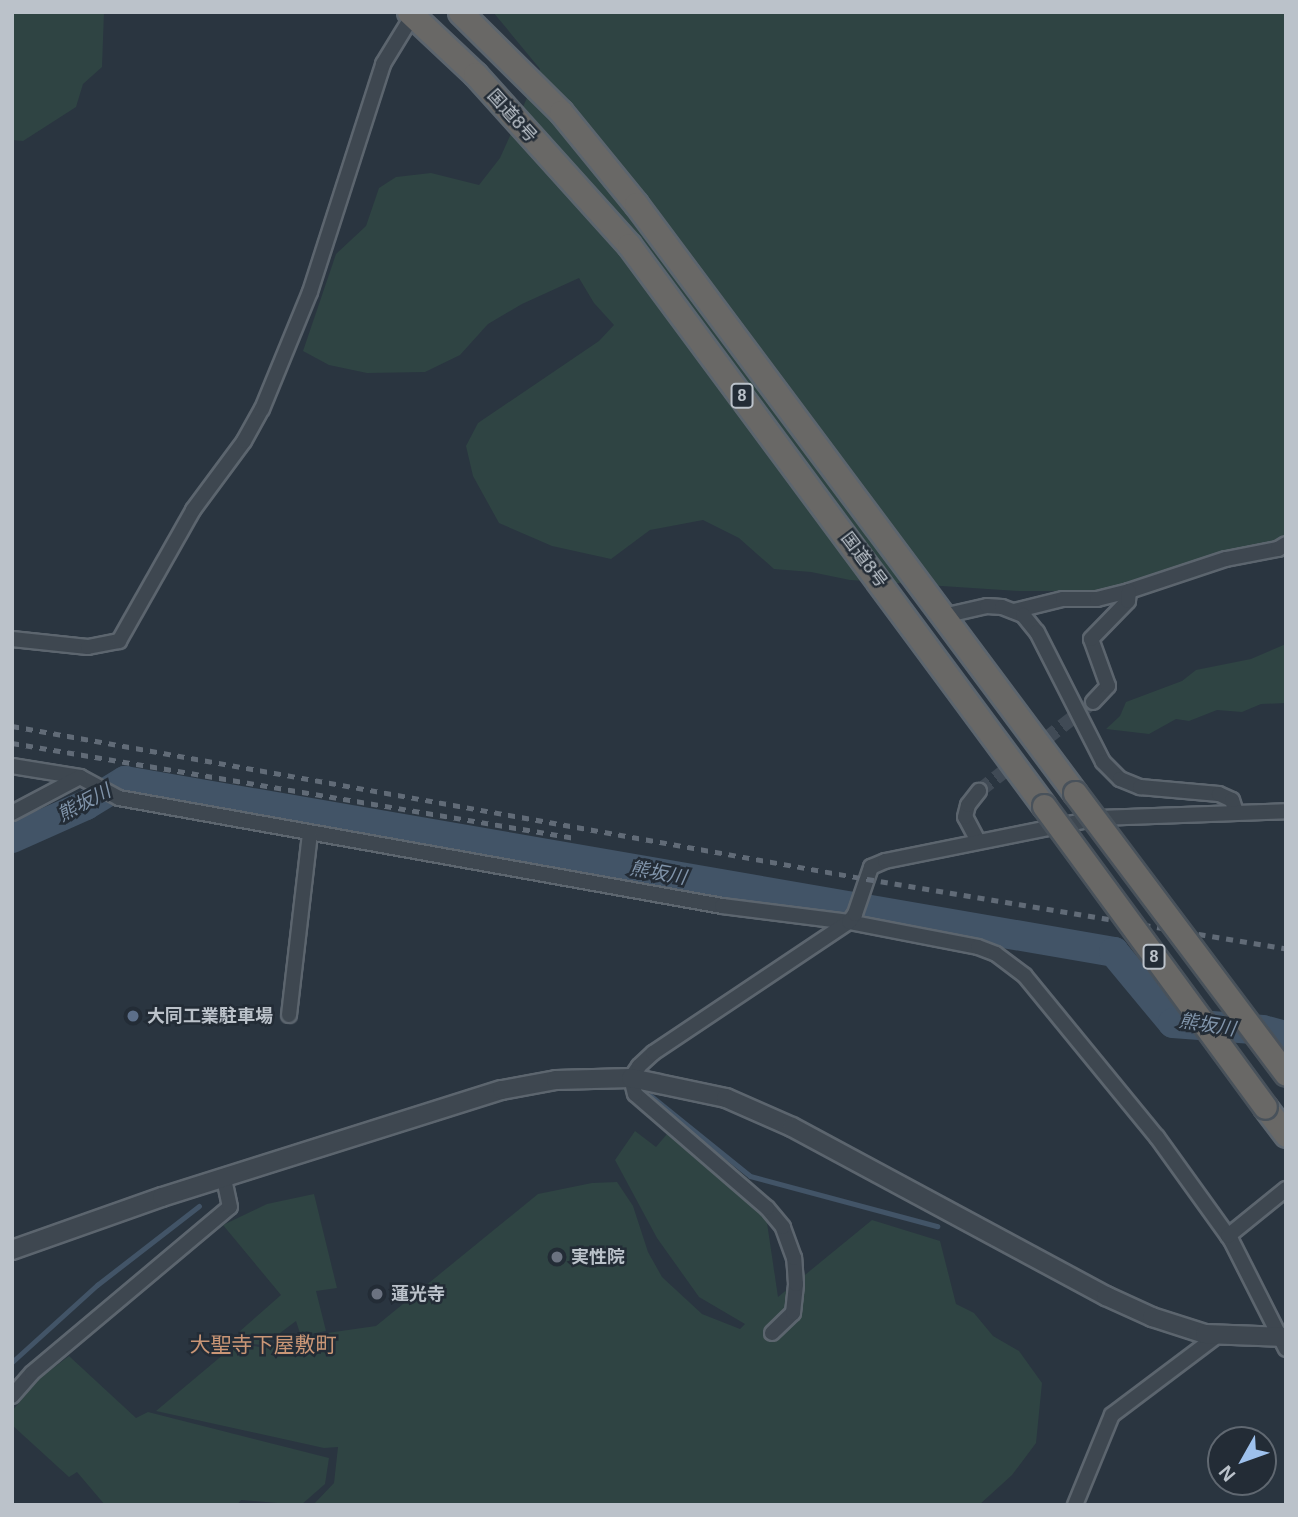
<!DOCTYPE html>
<meta charset="utf-8">
<style>
body{margin:0}
#map{position:relative;width:1298px;height:1517px;overflow:hidden;background:#2a3540;font-family:Helvetica,"Noto Sans JP",sans-serif}
div>[style]{position:absolute}
[style*='--x']{left:calc(var(--x)*1px);top:calc(var(--y)*1px);width:calc(var(--w)*1px);rotate:calc(var(--a)*1deg)}
.green>*{inset:0;background:#2f4443}
.stream>*{height:5px;margin:-2.5px;padding:0 2.5px;transform-origin:2.5px;border-radius:2.5px;background:#425467}
.river>*{height:30px;margin:-15px;padding:0 15px;transform-origin:15px;border-radius:15px;background:#425467}
.minor-tunnel>*{height:14px;margin-top:-7px;transform-origin:0;background:repeating-linear-gradient(90deg,#404a55 0 14px,transparent 0 21px)}
.roads{filter:drop-shadow(2px 0 #5c656e) drop-shadow(-2px 0 #5c656e) drop-shadow(0 2px #5c656e) drop-shadow(0 -2px #5c656e)}
.minor>*{height:14px;margin:-7px;padding:0 7px;transform-origin:7px;border-radius:7px;background:#3e4750}
.tertiary>*{height:18px;margin:-9px;padding:0 9px;transform-origin:9px;border-radius:9px;background:#3e4750}
.trunk>*{height:23px;margin:-11.5px;padding:0 11.5px;transform-origin:11.5px;border-radius:11.5px;background:#696866}
.rail>*{height:5px;margin-top:-2.5px;transform-origin:0;background:repeating-linear-gradient(90deg,#616b77 0 7px,transparent 0 14px)}
.bridges{filter:drop-shadow(2px 0 #49525b) drop-shadow(-2px 0 #49525b) drop-shadow(0 2px #49525b) drop-shadow(0 -2px #49525b)}
.trunk-bridge>*{height:23px;margin:-11.5px;padding:0 11.5px;transform-origin:11.5px;border-radius:11.5px;background:#696866}
.dots>*{width:19px;height:19px;translate:-50% -50%;box-sizing:border-box;border:4px solid #232c36;border-radius:50%}
span{translate:-50% -50%;white-space:nowrap;text-align:center;line-height:1.15;-webkit-text-stroke:5px #232c36;paint-order:stroke}
.shield-label span{padding:2px 5px;background:#232c36;border:2px solid;border-radius:5px;-webkit-text-stroke-width:0}
.shield-label{font-size:16px;color:#bbc2ca;font-weight:700}
.street-label{font-size:18px;color:#bbc2ca}
.poi-label{font-size:18px;color:#bbc2ca;font-weight:700}
.left{translate:0 -50%;text-align:left}
.water-label{font-size:19px;color:#8094aa;font-style:italic}
.quarter-label{font-size:21px;color:#ca9676}
.frame{position:absolute;inset:0;border:14px solid #bbc2ca;pointer-events:none}
.north{position:absolute;left:1207px;top:1426px;width:70px;height:70px;box-sizing:border-box;background:#232c36;border:2px solid #606871;border-radius:50%;rotate:230deg;font-size:19px;font-weight:700;line-height:28px;text-align:center;color:#bbc2ca}
.north::after{content:'';display:block;margin:auto;width:24px;height:32px;background:#9ec1ed;clip-path:polygon(50% 0,100% 100%,50% 72%,0 100%)}
</style>
<div id="map">
<div class="green">
<i style="clip-path:polygon(12px 12px,104px 12px,102px 67px,83px 84px,76px 107px,23px 141px,12px 140px)"></i>
<i style="clip-path:polygon(493px 12px,1286px 12px,1286px 538px,1105px 591px,1019px 591px,850px 580px,811px 572px,774px 569px,739px 538px,703px 520px,650px 530px,611px 559px,552px 546px,499px 523px,473px 476px,466px 446px,478px 423px,599px 341px,614px 325px,594px 303px,579px 278px,522px 304px,488px 324px,460px 355px,425px 372px,367px 373px,329px 365px,303px 351px,336px 254px,366px 226px,379px 188px,396px 177px,431px 173px,479px 185px,500px 158px,540px 69px)"></i>
<i style="clip-path:polygon(1286px 644px,1286px 703px,1261px 704px,1242px 712px,1217px 710px,1189px 721px,1176px 719px,1149px 734px,1106px 729px,1120px 716px,1126px 702px,1182px 681px,1196px 670px,1251px 659px)"></i>
<i style="clip-path:polygon(635px 1131px,656px 1147px,667px 1134px,766px 1216px,778px 1297px,872px 1220px,940px 1241px,956px 1304px,974px 1313px,993px 1336px,1019px 1351px,1042px 1383px,1036px 1443px,1012px 1475px,979px 1505px,313px 1505px,334px 1483px,338px 1447px,324px 1448px,156px 1411px,237px 1343px,265px 1348px,313px 1335px,376px 1326px,538px 1194px,592px 1183px,617px 1182px,633px 1206px,648px 1252px,662px 1277px,702px 1314px,740px 1329px,745px 1324px,699px 1297px,657px 1238px,615px 1160px)"></i>
<i style="clip-path:polygon(314px 1194px,337px 1288px,316px 1291px,326px 1331px,301px 1336px,296px 1321px,264px 1345px,252px 1344px,239px 1332px,281px 1295px,223px 1225px,267px 1204px)"></i>
<i style="clip-path:polygon(69px 1356px,136px 1418px,148px 1412px,329px 1458px,325px 1484px,301px 1505px,241px 1500px,237px 1505px,105px 1505px,77px 1472px,69px 1477px,12px 1425px,12px 1411px,40px 1378px)"></i>
</div>
<div class="stream">
<i style="--x:651;--y:1096;--w:127;--a:38.9"></i>
<i style="--x:750;--y:1176;--w:194;--a:15"></i>
<i style="--x:12;--y:1362;--w:115;--a:-42.2"></i>
<i style="--x:97;--y:1285;--w:129;--a:-37.8"></i>
</div>
<div class="river">
<i style="--x:12;--y:838;--w:81;--a:-24"></i>
<i style="--x:86;--y:805;--w:46;--a:-31.6"></i>
<i style="--x:125;--y:781;--w:1004;--a:9.81"></i>
<i style="--x:1114;--y:952;--w:92;--a:50.3"></i>
<i style="--x:1173;--y:1023;--w:90;--a:4.4"></i>
<i style="--x:1263;--y:1030;--w:24;--a:15"></i>
</div>
<div class="minor-tunnel">
<i style="--x:979;--y:791;--w:145;--a:-38"></i>
</div>
<div class="roads">
<div class="minor">
<i style="--x:1014;--y:611;--w:50;--a:-13.8"></i>
<i style="--x:1063;--y:599;--w:34;--a:0"></i>
<i style="--x:1097;--y:599;--w:33;--a:-14"></i>
<i style="--x:1129;--y:591;--w:102;--a:-18.3"></i>
<i style="--x:1226;--y:559;--w:53;--a:-10.9"></i>
<i style="--x:1278;--y:549;--w:9;--a:-32"></i>
<i style="--x:943;--y:616;--w:45;--a:-12.8"></i>
<i style="--x:987;--y:606;--w:15;--a:4"></i>
<i style="--x:1002;--y:607;--w:22;--a:21"></i>
<i style="--x:1023;--y:615;--w:22;--a:51"></i>
<i style="--x:1037;--y:632;--w:146;--a:63.1"></i>
<i style="--x:1103;--y:762;--w:24;--a:45"></i>
<i style="--x:1120;--y:779;--w:22;--a:22"></i>
<i style="--x:1140;--y:787;--w:79;--a:5.1"></i>
<i style="--x:1219;--y:794;--w:14;--a:25"></i>
<i style="--x:1232;--y:800;--w:13;--a:72"></i>
<i style="--x:12;--y:639;--w:76;--a:6"></i>
<i style="--x:88;--y:647;--w:32;--a:-11"></i>
<i style="--x:119;--y:641;--w:150;--a:-60.5"></i>
<i style="--x:193;--y:510;--w:86;--a:-53.5"></i>
<i style="--x:244;--y:441;--w:37;--a:-61"></i>
<i style="--x:262;--y:409;--w:126;--a:-67.7"></i>
<i style="--x:310;--y:292;--w:239;--a:-72.2"></i>
<i style="--x:383;--y:64;--w:57;--a:-58.5"></i>
<i style="--x:1093;--y:702;--w:22;--a:-47"></i>
<i style="--x:1108;--y:686;--w:50;--a:-109.9"></i>
<i style="--x:1091;--y:639;--w:53;--a:-45.8"></i>
<i style="--x:1128;--y:601;--w:10;--a:-84"></i>
<i style="--x:12;--y:766;--w:69;--a:9.2"></i>
<i style="--x:80;--y:777;--w:44;--a:28.3"></i>
<i style="--x:119;--y:798;--w:613;--a:10.15"></i>
<i style="--x:722;--y:906;--w:128;--a:7.2"></i>
<i style="--x:849;--y:922;--w:131;--a:11"></i>
<i style="--x:978;--y:947;--w:19;--a:21"></i>
<i style="--x:996;--y:954;--w:36;--a:37"></i>
<i style="--x:1025;--y:976;--w:208;--a:50.7"></i>
<i style="--x:1157;--y:1137;--w:127;--a:54.3"></i>
<i style="--x:1231;--y:1240;--w:122;--a:63.2"></i>
<i style="--x:12;--y:813;--w:77;--a:-27.9"></i>
<i style="--x:978;--y:841;--w:27;--a:-118"></i>
<i style="--x:965;--y:817;--w:12;--a:-76"></i>
<i style="--x:968;--y:805;--w:18;--a:-52"></i>
<i style="--x:289;--y:1015;--w:182;--a:-83.4"></i>
<i style="--x:1228;--y:1236;--w:75;--a:-39"></i>
<i style="--x:772;--y:1333;--w:29;--a:-44"></i>
<i style="--x:793;--y:1313;--w:29;--a:-84"></i>
<i style="--x:796;--y:1284;--w:26;--a:-94"></i>
<i style="--x:794;--y:1258;--w:33;--a:-110"></i>
<i style="--x:783;--y:1227;--w:25;--a:-130"></i>
<i style="--x:767;--y:1208;--w:174;--a:-139.2"></i>
<i style="--x:635;--y:1094;--w:16;--a:-104"></i>
<i style="--x:631;--y:1078;--w:14;--a:-56"></i>
<i style="--x:639;--y:1066;--w:19;--a:-43"></i>
<i style="--x:653;--y:1053;--w:236;--a:-33.8"></i>
<i style="--x:849;--y:922;--w:10;--a:-53"></i>
<i style="--x:855;--y:914;--w:50;--a:-71.2"></i>
<i style="--x:871;--y:867;--w:15;--a:-23"></i>
<i style="--x:885;--y:861;--w:218;--a:-11.4"></i>
<i style="--x:1099;--y:818;--w:187;--a:-2.1"></i>
<i style="--x:12;--y:1396;--w:30;--a:-49"></i>
<i style="--x:32;--y:1373;--w:258;--a:-40"></i>
<i style="--x:230;--y:1207;--w:29;--a:-102"></i>
<i style="--x:1075;--y:1505;--w:97;--a:-67.7"></i>
<i style="--x:1112;--y:1415;--w:133;--a:-37"></i>
</div>
<div class="tertiary">
<i style="--x:12;--y:1250;--w:159;--a:-19.5"></i>
<i style="--x:162;--y:1197;--w:356;--a:-17.5"></i>
<i style="--x:502;--y:1090;--w:55;--a:-10.5"></i>
<i style="--x:556;--y:1080;--w:75;--a:-1.5"></i>
<i style="--x:631;--y:1078;--w:97;--a:11.9"></i>
<i style="--x:726;--y:1098;--w:72;--a:23.7"></i>
<i style="--x:792;--y:1127;--w:357;--a:28.3"></i>
<i style="--x:1106;--y:1296;--w:51;--a:24.5"></i>
<i style="--x:1152;--y:1317;--w:56;--a:17.8"></i>
<i style="--x:1205;--y:1334;--w:81;--a:2.1"></i>
</div>
<div class="trunk">
<i style="--x:409;--y:12;--w:91;--a:43.2"></i>
<i style="--x:475;--y:74;--w:230;--a:48"></i>
<i style="--x:629;--y:245;--w:698;--a:53.51"></i>
<i style="--x:460;--y:12;--w:142;--a:44.7"></i>
<i style="--x:561;--y:112;--w:119;--a:50.8"></i>
<i style="--x:636;--y:204;--w:735;--a:53.3"></i>
<i style="--x:1265;--y:1107;--w:35;--a:53"></i>
</div>
</div>
<div class="rail">
<i style="--x:12;--y:726;--w:869;--a:10.15"></i>
<i style="--x:867;--y:879;--w:425;--a:9.4"></i>
<i style="--x:12;--y:743;--w:571;--a:9.58"></i>
</div>
<div class="bridges">
<div class="trunk-bridge">
<i style="--x:1075;--y:793;--w:351;--a:53.1"></i>
<i style="--x:1044;--y:806;--w:373;--a:53.7"></i>
</div>
</div>
<div class="dots">
<i style="left:133px;top:1016px;background:#5c6f8a"></i>
<i style="left:557px;top:1257px;background:#6b7280"></i>
<i style="left:377px;top:1294px;background:#6b7280"></i>
</div>
<div class="shield-label">
<span style="left:742px;top:396px">8</span>
<span style="left:1154px;top:957px">8</span>
</div>
<div class="street-label">
<span style="left:512px;top:116px;rotate:48deg">国道8号</span>
<span style="left:864px;top:560px;rotate:53deg">国道8号</span>
</div>
<div class="poi-label">
<span class="left" style="left:147px;top:1016px">大同工業駐車場</span>
<span class="left" style="left:571px;top:1257px">実性院</span>
<span class="left" style="left:391px;top:1294px">蓮光寺</span>
</div>
<div class="water-label">
<span style="left:84px;top:803px;rotate:-28deg">熊坂川</span>
<span style="left:658px;top:873px;rotate:10deg">熊坂川</span>
<span style="left:1207px;top:1025px;rotate:9deg">熊坂川</span>
</div>
<div class="quarter-label">
<span style="left:263px;top:1345px">大聖寺下屋敷町</span>
</div>
<div class="frame"></div>
<div class="north">N</div>
</div>
